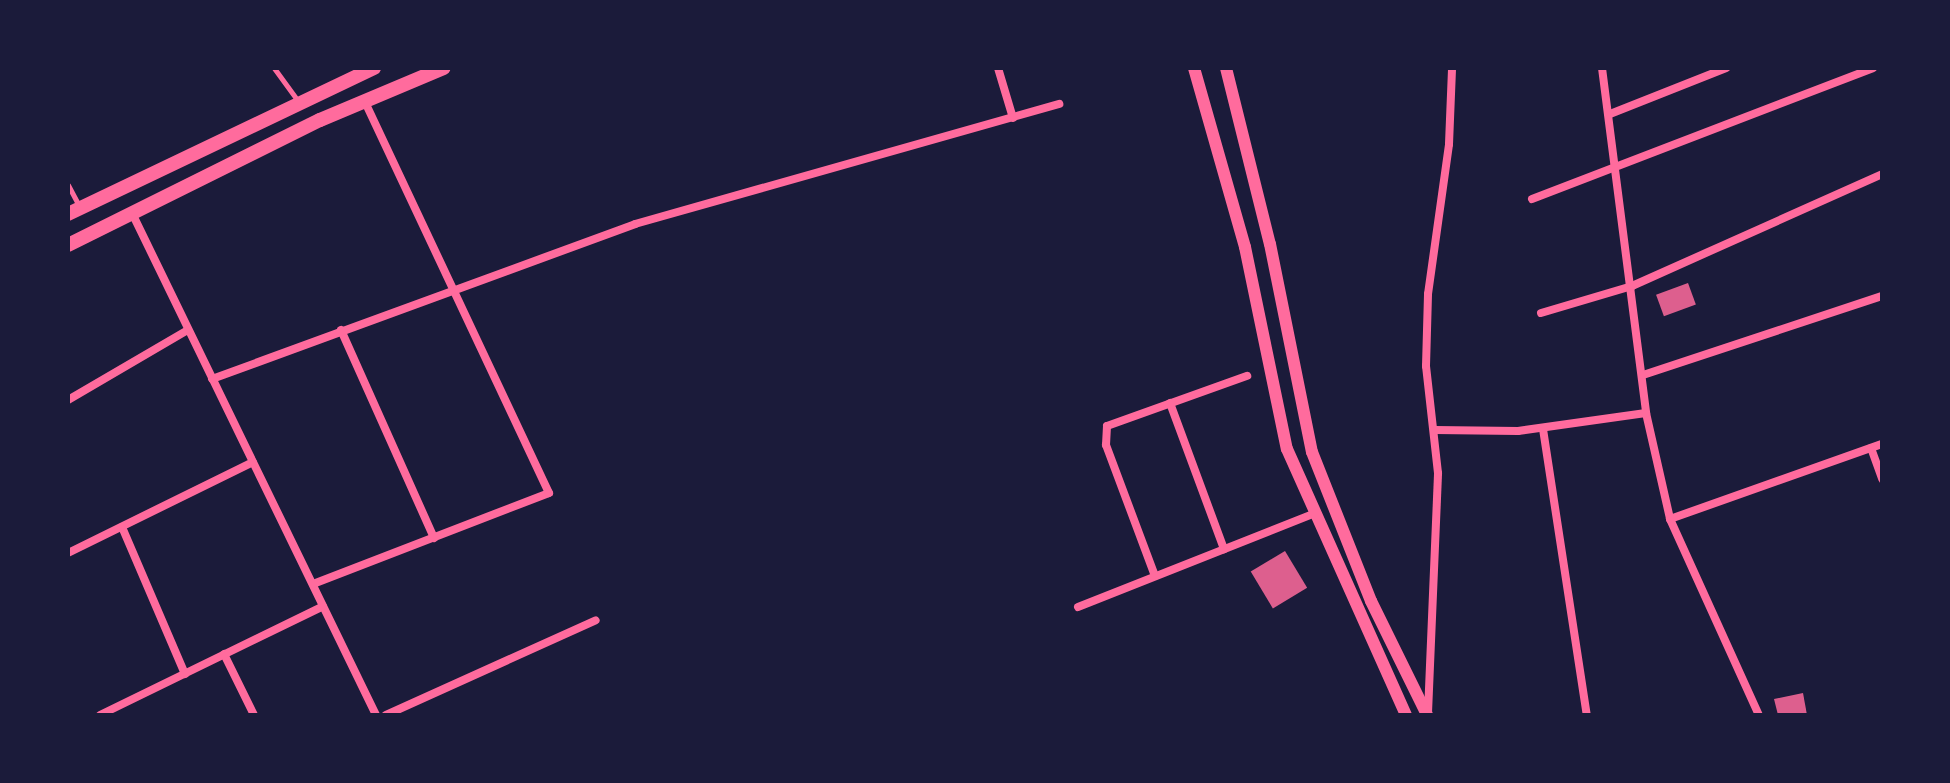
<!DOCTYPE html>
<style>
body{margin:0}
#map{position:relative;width:1950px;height:783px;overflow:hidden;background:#1b1b3a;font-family:Helvetica,sans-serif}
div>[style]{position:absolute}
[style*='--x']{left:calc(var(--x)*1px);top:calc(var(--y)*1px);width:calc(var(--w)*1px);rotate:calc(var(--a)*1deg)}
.building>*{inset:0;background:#dd5f8e;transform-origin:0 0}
.service>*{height:5px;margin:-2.5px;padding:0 2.5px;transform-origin:2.5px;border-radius:2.5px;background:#ff6b9d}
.minor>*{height:8px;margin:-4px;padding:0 4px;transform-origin:4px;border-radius:4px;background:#ff6b9d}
.tertiary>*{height:12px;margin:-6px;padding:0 6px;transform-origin:6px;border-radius:6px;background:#ff6b9d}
.secondary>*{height:14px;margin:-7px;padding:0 7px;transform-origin:7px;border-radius:7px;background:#ff6b9d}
span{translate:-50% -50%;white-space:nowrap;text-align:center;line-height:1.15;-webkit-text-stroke:6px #1b1b3a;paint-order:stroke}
.frame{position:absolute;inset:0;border:70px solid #1b1b3a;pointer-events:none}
</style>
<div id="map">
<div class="building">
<i style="left:1688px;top:283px;width:23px;height:34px;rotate:70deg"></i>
<i style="left:1285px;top:551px;width:43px;height:40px;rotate:59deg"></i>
<i style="clip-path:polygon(1803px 693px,1807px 715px,1778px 715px,1774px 699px)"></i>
</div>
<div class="service">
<i style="--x:274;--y:68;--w:39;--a:54"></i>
<i style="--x:68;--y:185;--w:26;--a:62"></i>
</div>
<div class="minor">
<i style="--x:998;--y:68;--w:52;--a:73.3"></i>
<i style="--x:1602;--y:68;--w:348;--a:82.7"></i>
<i style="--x:1646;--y:413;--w:109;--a:77.2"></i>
<i style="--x:1670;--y:519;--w:215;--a:65.6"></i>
<i style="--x:1610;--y:114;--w:125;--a:-21.6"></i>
<i style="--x:1532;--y:199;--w:365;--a:-21"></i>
<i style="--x:132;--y:213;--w:558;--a:64.08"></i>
<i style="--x:1541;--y:313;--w:95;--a:-16.5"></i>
<i style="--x:1632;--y:286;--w:274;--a:-24.1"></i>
<i style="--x:341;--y:330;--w:228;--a:65.9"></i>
<i style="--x:1643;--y:375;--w:252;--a:-18.3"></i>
<i style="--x:212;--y:379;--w:451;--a:-20.1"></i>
<i style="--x:635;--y:224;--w:441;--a:-15.8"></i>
<i style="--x:68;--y:400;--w:139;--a:-30.3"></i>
<i style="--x:1170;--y:403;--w:156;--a:69.7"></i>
<i style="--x:1543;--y:429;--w:289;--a:81.3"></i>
<i style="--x:1435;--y:430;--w:83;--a:0.7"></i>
<i style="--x:1518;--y:431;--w:129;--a:-8"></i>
<i style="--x:1871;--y:448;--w:33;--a:70"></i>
<i style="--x:1670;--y:519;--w:225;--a:-19.5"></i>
<i style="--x:122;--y:527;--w:160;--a:66.8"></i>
<i style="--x:68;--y:553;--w:206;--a:-26.2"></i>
<i style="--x:1155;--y:576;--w:140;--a:-110.5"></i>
<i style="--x:1106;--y:445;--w:19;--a:-87"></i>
<i style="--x:1107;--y:426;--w:149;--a:-19.7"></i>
<i style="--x:313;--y:584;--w:253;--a:-21.1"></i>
<i style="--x:549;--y:493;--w:432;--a:-115.2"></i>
<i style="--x:1078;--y:607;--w:253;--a:-21.6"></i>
<i style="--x:224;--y:654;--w:68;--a:63.8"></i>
<i style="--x:1428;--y:713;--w:240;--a:-87.6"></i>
<i style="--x:1438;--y:473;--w:108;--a:-96.4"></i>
<i style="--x:1426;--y:366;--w:72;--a:-88.4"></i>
<i style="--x:1428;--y:294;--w:151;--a:-82"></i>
<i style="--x:1449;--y:144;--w:76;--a:-87.7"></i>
<i style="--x:100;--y:715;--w:248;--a:-26"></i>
<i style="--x:386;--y:715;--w:230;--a:-24.3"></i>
</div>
<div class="tertiary">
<i style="--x:1194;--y:68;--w:186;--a:74.1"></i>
<i style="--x:1245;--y:247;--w:206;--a:78.3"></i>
<i style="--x:1287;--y:449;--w:291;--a:65.9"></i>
<i style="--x:1226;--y:68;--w:181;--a:76"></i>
<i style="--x:1270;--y:244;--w:212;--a:78.6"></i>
<i style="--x:1312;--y:452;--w:160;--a:68.4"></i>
<i style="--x:1371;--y:601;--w:127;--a:63.8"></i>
</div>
<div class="secondary">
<i style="--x:68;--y:214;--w:339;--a:-25.5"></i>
<i style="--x:68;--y:245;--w:281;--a:-26.4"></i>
<i style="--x:320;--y:120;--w:134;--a:-22.8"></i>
</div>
<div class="frame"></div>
</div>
